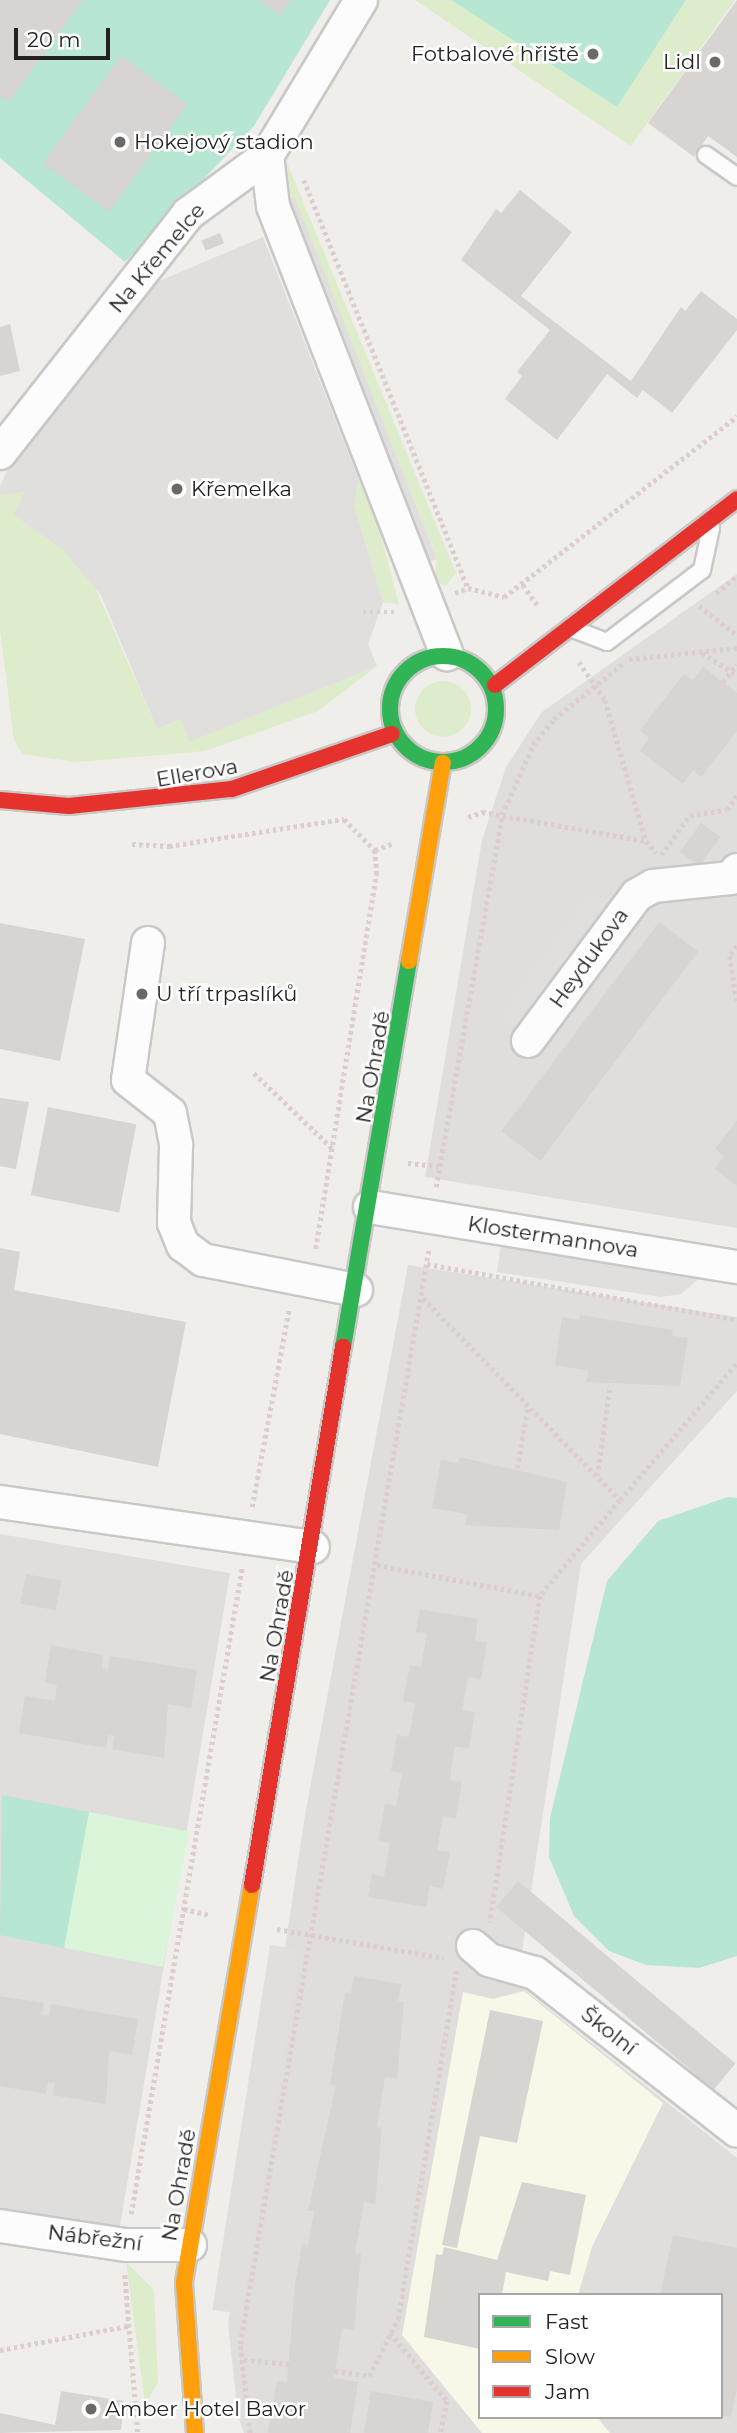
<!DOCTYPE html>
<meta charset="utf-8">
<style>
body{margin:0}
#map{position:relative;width:737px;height:2433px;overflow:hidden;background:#f0eeeb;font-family:Montserrat,sans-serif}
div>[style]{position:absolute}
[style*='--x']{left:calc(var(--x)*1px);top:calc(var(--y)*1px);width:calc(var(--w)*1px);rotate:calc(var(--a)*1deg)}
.residential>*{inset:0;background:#dfdedc}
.education>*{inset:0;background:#f8f7e8}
.grass>*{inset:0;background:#ddeccb}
.round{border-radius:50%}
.park>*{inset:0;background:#daf5da;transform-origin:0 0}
.pitch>*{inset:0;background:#b7e6d2}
.parking>*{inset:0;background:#e0dfde;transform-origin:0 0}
.building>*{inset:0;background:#d7d4d2;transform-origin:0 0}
.path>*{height:4.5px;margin-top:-2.25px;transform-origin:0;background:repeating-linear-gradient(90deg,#dccecd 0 3.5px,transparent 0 7px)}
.roads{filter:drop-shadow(2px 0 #c9c8c7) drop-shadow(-2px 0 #c9c8c7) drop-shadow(0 2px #c9c8c7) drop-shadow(0 -2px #c9c8c7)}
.lane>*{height:16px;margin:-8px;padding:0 8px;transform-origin:8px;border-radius:8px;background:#fdfcfc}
.street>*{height:32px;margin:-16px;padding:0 16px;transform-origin:16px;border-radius:16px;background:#fdfcfc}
.fast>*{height:16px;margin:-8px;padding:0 8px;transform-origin:8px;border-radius:8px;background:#30b455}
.fast>.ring{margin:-8px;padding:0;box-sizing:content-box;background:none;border:16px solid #30b455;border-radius:50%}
.slow>*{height:16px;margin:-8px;padding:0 8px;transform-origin:8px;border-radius:8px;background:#ff9f0a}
.jam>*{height:16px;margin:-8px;padding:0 8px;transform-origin:8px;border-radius:8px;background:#e5322d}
.dots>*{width:19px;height:19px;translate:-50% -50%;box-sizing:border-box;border:4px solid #fff;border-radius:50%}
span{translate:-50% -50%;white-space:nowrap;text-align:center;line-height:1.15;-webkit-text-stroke:5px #fff;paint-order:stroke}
.poi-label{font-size:21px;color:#222}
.right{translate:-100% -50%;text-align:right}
.left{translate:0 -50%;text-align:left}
.street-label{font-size:21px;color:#222}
.legend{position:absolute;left:478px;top:2293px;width:245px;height:126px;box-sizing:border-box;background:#fff;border:2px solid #a7a7a7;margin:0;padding:9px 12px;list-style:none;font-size:21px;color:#222}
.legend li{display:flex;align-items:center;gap:14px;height:35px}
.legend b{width:35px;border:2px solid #a7a7a7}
.scale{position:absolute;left:14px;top:28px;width:96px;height:32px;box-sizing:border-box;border:4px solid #222;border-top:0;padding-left:9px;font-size:21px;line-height:24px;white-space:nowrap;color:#222;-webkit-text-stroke:5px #fff;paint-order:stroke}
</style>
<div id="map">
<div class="residential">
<i style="clip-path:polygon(737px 574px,737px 1228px,425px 1177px,482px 840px,506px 767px,542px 712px)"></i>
<i style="clip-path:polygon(evenodd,408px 1265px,737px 1317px,737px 1391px,581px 1564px,517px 1984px,737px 2158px,737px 2433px,244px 2433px,238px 2416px,228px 2324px,305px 1815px,408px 1265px,480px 2295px,721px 2295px,721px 2417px,480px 2417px,480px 2295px)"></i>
<i style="clip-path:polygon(0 1534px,230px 1573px,115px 2256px,0 2238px)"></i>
</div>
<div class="education">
<i style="clip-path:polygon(524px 1991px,663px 2103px,592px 2247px,578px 2295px,480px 2295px,480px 2417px,597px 2417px,610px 2433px,482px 2433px,402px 2335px,463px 1992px,493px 1999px)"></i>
</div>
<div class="grass">
<i style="clip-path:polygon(415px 0,451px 0,617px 107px,686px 0,735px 0,631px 146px)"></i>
<i style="clip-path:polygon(281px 148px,456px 573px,446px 586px,434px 581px,437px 558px,294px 199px,281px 204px)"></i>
<i style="clip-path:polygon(359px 480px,378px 525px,399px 604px,383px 602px,354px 505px)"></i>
<i style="clip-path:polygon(26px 492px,13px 515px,62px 549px,94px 585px,157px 729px,182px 719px,190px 741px,377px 666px,318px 711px,205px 751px,76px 762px,22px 754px,14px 740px,0 630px,0 495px)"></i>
<i class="round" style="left:415px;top:681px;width:56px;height:56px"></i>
<i style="clip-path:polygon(126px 2262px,154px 2290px,158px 2383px,145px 2404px)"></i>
</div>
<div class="park">
<i style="left:89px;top:1812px;width:102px;height:138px;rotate:11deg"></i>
</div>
<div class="pitch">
<i style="clip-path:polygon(0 0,330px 0,254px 126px,125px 262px,0 158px)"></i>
<i style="clip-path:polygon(451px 0,686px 0,617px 107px)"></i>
<i style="clip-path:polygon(728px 1497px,737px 1498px,737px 1956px,699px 1968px,646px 1965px,609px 1951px,574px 1916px,549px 1857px,550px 1818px,607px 1581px,658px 1521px)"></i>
<i style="clip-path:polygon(2px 1795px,89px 1812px,64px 1948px,0 1935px)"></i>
</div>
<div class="parking">
<i style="clip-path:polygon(295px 198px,437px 559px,412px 568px,274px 207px)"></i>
<i style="clip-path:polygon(263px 237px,359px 480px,354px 505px,383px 602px,368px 644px,377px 666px,189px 742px,181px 719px,157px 729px,101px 595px,62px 549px,13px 515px,25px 492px,0 495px,0 486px,14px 456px,159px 281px)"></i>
<i style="left:592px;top:889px;width:34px;height:160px;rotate:36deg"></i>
<i style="clip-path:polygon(501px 1244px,700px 1278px,681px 1294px,661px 1297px,497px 1272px)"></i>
<i style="left:270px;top:1945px;width:30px;height:369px;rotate:9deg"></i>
</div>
<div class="building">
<i style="clip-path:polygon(0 0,83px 0,9px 102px,0 96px)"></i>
<i style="clip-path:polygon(260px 0,291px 0,280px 15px)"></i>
<i style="clip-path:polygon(737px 0,737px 157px,708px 136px,694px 157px,648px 123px)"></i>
<i style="left:121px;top:56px;width:82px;height:133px;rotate:36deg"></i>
<i style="clip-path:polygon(520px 190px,572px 232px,521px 296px,631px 381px,681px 307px,685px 311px,701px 291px,737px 319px,737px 330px,672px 413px,643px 390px,637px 398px,607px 374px,557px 440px,505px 399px,522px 376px,517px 372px,550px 330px,461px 260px,496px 209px,501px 213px)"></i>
<i style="left:220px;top:233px;width:11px;height:20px;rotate:68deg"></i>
<i style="clip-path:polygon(10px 324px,20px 371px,0 376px,0 327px)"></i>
<i style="clip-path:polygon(703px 667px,737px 693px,737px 731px,701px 777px,693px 770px,683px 784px,640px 751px,649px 738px,640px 730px,684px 674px,693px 680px)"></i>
<i style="left:701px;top:823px;width:24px;height:36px;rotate:36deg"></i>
<i style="left:659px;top:922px;width:49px;height:262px;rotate:37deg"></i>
<i style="clip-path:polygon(0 923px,85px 939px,60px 1061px,0 1049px)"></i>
<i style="clip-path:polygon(0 1098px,29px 1102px,16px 1169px,0 1166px)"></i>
<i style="left:48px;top:1107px;width:90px;height:90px;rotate:11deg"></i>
<i style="clip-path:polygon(737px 1120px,737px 1186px,715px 1169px,724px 1156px,715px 1149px)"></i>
<i style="clip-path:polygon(0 1248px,20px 1252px,14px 1290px,186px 1322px,158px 1467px,0 1434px)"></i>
<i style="clip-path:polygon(580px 1315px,673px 1330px,672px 1336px,688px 1338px,680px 1386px,586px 1382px,589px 1371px,555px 1365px,562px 1317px,579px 1320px)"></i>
<i style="clip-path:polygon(459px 1457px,567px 1482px,559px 1530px,465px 1525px,467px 1514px,432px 1508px,441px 1460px,458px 1463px)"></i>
<i style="left:26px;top:1574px;width:36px;height:30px;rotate:11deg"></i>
<i style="clip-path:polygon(420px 1609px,478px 1619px,475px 1640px,487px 1643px,481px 1679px,468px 1677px,462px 1710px,475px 1712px,469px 1749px,455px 1746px,452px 1763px,450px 1780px,462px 1782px,456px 1819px,443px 1816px,437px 1850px,450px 1852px,443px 1889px,430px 1886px,426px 1907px,368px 1897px,372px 1874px,384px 1877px,390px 1843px,378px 1841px,385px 1804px,396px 1806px,402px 1773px,391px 1771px,397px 1735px,409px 1737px,415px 1703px,403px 1701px,410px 1665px,421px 1667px,427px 1633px,416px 1632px)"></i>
<i style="clip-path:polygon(51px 1645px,103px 1655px,102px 1668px,108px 1669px,110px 1656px,197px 1670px,191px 1708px,168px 1704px,164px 1758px,112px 1749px,115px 1736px,108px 1735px,106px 1748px,19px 1733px,25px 1696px,55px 1701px,57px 1685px,45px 1682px)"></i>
<i style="left:518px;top:1881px;width:284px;height:34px;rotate:40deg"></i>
<i style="clip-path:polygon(354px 1976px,401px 1984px,398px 2001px,404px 2002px,397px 2079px,385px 2077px,377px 2127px,382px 2128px,375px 2204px,364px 2202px,355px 2253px,361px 2254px,354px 2330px,342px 2328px,334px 2378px,358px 2382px,350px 2433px,268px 2433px,277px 2381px,287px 2382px,295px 2284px,302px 2244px,308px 2245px,314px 2211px,308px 2211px,336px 2085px,330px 2084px,345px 1992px,351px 1993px)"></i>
<i style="clip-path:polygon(0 1996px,44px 2003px,42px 2015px,49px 2016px,51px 2004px,138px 2019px,132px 2055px,109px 2051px,106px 2104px,53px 2095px,55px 2083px,48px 2082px,46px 2094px,0 2086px)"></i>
<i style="clip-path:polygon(490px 2010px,543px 2021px,517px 2143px,480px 2136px,457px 2248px,442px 2245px)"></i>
<i style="clip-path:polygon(522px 2182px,586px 2195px,570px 2275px,550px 2271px,548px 2281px,506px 2272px,502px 2295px,480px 2295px,480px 2349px,424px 2337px,436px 2254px,442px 2255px,444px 2247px,497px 2260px)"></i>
<i style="clip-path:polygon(673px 2235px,737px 2248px,737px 2388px,731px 2417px,721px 2415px,721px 2295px,660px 2295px)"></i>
<i style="clip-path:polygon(61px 2391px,124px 2401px,121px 2430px,0 2433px,0 2413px,55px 2425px)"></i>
<i style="clip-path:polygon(371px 2391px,433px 2402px,428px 2433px,364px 2433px)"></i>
</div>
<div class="path">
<i style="--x:304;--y:180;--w:440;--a:68.1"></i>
<i style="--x:523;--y:585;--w:27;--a:54"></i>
<i style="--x:455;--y:593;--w:14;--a:-21"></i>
<i style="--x:468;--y:588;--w:37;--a:14"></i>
<i style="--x:504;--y:597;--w:295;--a:-37.8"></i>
<i style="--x:716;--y:593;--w:27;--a:-39"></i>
<i style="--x:699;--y:606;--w:48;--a:37.3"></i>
<i style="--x:363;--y:612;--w:35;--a:0"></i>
<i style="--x:702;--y:653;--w:41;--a:32.2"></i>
<i style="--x:629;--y:659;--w:109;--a:-5.8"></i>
<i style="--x:579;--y:662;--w:46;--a:55.6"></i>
<i style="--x:605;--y:700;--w:147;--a:73.8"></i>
<i style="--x:646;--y:841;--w:16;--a:50"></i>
<i style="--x:723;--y:682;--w:22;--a:-51"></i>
<i style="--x:468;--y:817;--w:15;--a:-20"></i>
<i style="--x:482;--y:812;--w:167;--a:10"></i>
<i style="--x:132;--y:844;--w:37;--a:3"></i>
<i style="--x:169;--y:846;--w:177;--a:-8.8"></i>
<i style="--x:344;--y:819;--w:44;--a:45"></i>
<i style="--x:375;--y:850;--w:22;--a:85"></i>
<i style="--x:377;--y:872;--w:383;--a:99.2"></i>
<i style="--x:375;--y:850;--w:20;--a:-20"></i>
<i style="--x:661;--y:855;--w:49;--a:-54.1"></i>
<i style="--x:690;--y:815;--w:37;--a:-8"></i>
<i style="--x:727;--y:810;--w:18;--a:-56"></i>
<i style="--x:737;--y:946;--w:12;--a:125"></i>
<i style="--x:730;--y:956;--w:48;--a:81.5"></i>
<i style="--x:254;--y:1073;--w:111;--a:43.9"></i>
<i style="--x:408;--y:1163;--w:31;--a:6"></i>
<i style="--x:436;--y:1187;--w:378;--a:-79.9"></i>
<i style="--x:502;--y:815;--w:77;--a:-66.1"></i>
<i style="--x:533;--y:745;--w:33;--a:-51"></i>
<i style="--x:554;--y:719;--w:91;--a:-38.8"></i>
<i style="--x:427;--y:1264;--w:315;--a:10.2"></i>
<i style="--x:423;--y:1298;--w:282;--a:45.7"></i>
<i style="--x:620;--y:1500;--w:125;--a:129.8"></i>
<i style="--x:540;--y:1596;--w:330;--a:98.7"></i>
<i style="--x:517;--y:1468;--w:62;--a:-79.8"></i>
<i style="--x:597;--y:1476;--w:91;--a:-81.8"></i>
<i style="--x:620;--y:1500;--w:180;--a:-49.5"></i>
<i style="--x:252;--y:1507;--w:201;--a:-79.4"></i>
<i style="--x:377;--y:1565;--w:166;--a:10.8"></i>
<i style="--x:184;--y:1909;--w:27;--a:13"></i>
<i style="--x:277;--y:1929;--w:169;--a:9.9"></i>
<i style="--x:131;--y:2214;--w:655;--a:-80.25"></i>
<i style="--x:125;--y:2275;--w:159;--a:85.3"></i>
<i style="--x:390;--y:2333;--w:89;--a:50"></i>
<i style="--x:447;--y:2401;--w:33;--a:101"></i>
<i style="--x:0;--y:2350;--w:130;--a:-10.6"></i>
<i style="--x:244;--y:2360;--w:46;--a:5"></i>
<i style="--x:335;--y:2371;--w:34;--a:8"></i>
<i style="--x:369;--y:2376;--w:64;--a:-63"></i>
<i style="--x:398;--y:2319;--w:353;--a:-80.5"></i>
<i style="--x:250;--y:2433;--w:90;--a:-96.4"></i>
<i style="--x:240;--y:2344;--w:1112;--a:-80.22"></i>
</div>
<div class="roads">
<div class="lane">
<i style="--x:706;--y:155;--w:38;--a:35"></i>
<i style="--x:573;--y:629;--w:36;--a:21"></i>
<i style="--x:607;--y:642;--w:119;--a:-37.2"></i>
<i style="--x:702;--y:570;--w:43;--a:-77.9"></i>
</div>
<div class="street">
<i style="--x:267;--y:156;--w:50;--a:83.2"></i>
<i style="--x:273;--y:206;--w:481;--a:68.8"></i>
<i style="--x:0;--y:453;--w:304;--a:-51.8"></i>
<i style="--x:188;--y:214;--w:98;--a:-36.3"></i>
<i style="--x:267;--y:156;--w:182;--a:-58.9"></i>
<i style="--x:148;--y:943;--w:138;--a:98.3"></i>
<i style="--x:128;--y:1080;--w:53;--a:38.2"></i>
<i style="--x:170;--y:1113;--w:33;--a:79"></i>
<i style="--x:176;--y:1145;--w:78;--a:91.5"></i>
<i style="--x:174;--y:1223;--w:24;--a:68"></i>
<i style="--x:183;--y:1245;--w:25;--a:37"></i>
<i style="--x:203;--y:1260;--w:156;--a:11.1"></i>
<i style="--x:528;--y:1041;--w:182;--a:-53.3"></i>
<i style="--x:637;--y:895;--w:18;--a:-29"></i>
<i style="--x:653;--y:886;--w:78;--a:-5.9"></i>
<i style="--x:731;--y:878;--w:10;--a:-53"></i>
<i style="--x:370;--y:1207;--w:372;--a:9.3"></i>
<i style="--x:0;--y:1502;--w:316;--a:8.2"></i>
<i style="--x:473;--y:1946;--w:21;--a:41"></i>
<i style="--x:489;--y:1960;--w:48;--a:15.8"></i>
<i style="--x:535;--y:1973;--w:256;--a:38"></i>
<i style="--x:0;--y:2226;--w:127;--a:8.6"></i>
<i style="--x:126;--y:2245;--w:64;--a:0"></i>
</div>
<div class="fast">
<i class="ring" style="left:390px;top:656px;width:90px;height:90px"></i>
<i style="--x:343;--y:1347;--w:392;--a:-80.3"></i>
</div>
<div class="slow">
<i style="--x:409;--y:961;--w:201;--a:-80.3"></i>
<i style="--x:195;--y:2433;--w:151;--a:-94.2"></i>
<i style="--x:184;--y:2282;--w:403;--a:-80.3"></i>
</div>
<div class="jam">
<i style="--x:495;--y:685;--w:305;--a:-37.5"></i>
<i style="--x:0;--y:800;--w:69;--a:5"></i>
<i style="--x:69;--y:806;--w:164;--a:-6"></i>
<i style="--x:232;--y:789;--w:169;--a:-19"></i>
<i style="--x:252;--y:1885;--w:546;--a:-80.4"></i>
</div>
</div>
<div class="dots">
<i style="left:593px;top:54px;background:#6a6968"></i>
<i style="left:715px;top:62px;background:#6a6968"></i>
<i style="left:120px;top:142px;background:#6a6968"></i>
<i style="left:177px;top:489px;background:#6a6968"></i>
<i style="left:142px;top:994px;background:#6a6968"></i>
<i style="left:91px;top:2409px;background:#6a6968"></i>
</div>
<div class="poi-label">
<span class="right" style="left:579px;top:54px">Fotbalové hřiště</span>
<span class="right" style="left:701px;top:62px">Lidl</span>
<span class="left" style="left:134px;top:142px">Hokejový stadion</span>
<span class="left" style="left:191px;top:489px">Křemelka</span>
<span class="left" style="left:156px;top:994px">U tří trpaslíků</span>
<span class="left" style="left:105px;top:2409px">Amber Hotel Bavor</span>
</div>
<div class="street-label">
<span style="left:157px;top:258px;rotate:-50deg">Na Křemelce</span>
<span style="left:197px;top:773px;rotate:-10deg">Ellerova</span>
<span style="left:589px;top:958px;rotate:-54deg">Heydukova</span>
<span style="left:373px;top:1067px;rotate:-80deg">Na Ohradě</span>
<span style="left:553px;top:1237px;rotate:9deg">Klostermannova</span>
<span style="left:277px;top:1626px;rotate:-80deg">Na Ohradě</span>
<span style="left:609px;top:2031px;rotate:38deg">Školní</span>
<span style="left:179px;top:2185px;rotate:-80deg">Na Ohradě</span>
<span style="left:95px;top:2238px;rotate:7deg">Nábřežní</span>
</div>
<ul class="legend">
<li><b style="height:9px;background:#30b455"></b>Fast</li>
<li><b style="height:9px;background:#ff9f0a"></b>Slow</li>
<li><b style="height:9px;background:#e5322d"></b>Jam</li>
</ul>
<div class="scale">20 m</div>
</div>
